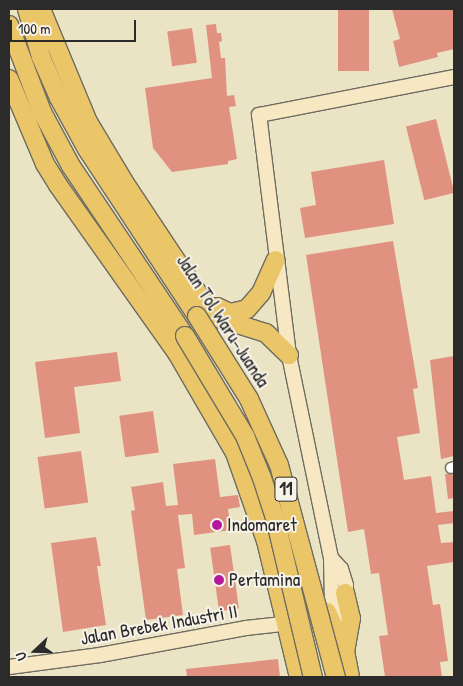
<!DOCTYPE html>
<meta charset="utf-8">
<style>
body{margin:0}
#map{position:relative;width:463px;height:686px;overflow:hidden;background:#eae4c4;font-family:"Patrick Hand",sans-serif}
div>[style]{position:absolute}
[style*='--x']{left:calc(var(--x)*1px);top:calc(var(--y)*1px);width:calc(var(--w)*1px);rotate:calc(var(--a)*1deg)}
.building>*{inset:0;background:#e0917f;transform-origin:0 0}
.roads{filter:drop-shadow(1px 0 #6e6c61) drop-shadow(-1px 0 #6e6c61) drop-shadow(0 1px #6e6c61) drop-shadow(0 -1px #6e6c61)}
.street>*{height:10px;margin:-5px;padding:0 5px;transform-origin:5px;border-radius:5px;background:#fff}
.secondary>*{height:14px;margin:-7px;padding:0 7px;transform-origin:7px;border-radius:7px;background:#f7e8c3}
.highway>*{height:18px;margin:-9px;padding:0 9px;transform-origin:9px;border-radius:9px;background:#ebc669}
.bridges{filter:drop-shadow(1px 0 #6e6c61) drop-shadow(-1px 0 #6e6c61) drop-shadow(0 1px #6e6c61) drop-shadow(0 -1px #6e6c61)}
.highway-bridge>*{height:18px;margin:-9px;padding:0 9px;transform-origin:9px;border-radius:9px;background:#ebc669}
.dots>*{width:14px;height:14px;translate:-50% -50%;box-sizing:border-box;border:2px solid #f7f3e8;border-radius:50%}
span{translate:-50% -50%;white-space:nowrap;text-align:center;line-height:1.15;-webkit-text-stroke:4px #f7f3e8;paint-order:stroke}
.shield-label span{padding:1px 4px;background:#f7f3e8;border:1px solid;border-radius:4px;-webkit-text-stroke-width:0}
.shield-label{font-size:18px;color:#2b2b2b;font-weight:700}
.street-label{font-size:19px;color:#2b2b2b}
.poi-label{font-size:19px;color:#2b2b2b}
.left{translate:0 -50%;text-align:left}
.frame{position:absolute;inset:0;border:10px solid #2b2b2b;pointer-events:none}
.north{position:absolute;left:10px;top:626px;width:50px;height:50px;-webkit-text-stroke:4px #f7f3e8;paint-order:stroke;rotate:249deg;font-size:14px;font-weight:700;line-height:20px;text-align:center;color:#2b2b2b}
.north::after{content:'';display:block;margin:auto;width:18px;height:22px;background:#2b2b2b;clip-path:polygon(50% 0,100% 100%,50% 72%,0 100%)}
.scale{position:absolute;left:10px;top:20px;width:126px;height:22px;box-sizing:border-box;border:2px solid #2b2b2b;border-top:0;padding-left:6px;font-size:15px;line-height:18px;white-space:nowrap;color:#2b2b2b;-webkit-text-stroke:4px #f7f3e8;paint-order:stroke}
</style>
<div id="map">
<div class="building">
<i style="left:338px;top:9px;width:31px;height:62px"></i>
<i style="clip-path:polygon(392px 9px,454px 9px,454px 49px,437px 53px,438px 57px,399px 67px,393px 41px,400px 39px)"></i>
<i style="clip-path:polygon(216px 24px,217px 33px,221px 33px,222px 41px,219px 42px,221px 58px,225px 58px,227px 96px,234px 95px,236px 106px,229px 107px,237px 159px,228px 161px,228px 164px,172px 172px,153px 148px,145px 88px,212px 78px,206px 25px)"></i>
<i style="left:192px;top:28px;width:35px;height:25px;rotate:82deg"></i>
<i style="left:436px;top:119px;width:76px;height:31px;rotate:76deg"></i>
<i style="clip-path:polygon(384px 160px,394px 224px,305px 238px,300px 208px,316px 205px,311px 172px)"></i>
<i style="clip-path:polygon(393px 241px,418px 388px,413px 389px,420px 433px,397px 437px,404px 480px,431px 476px,436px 513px,454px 511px,454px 523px,438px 525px,441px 543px,454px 542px,454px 562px,427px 566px,433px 605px,440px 604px,448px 661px,440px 662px,442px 677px,385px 677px,379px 636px,388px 635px,379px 573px,371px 574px,364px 529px,348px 532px,306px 255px)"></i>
<i style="clip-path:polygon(117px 352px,121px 381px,74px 387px,80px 433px,45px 438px,35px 362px)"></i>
<i style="clip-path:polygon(454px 356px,454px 456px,441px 459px,430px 360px)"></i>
<i style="left:153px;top:411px;width:42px;height:34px;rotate:82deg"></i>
<i style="left:81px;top:451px;width:52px;height:44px;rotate:82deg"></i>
<i style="clip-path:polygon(215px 459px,220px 497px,238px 495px,240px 507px,228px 509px,231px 530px,194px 535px,192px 514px,178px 515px,185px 568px,177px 569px,183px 615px,146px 620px,131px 511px,135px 510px,131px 487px,163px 482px,166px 506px,178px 505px,173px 464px)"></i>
<i style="clip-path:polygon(445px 474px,454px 474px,454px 498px,448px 499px)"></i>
<i style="clip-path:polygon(96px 537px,101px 566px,97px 566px,106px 625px,63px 632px,51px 543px)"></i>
<i style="left:230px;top:545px;width:64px;height:20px;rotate:82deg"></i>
<i style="clip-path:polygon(278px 659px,280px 677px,187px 677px,186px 669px)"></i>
</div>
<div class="roads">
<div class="street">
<i style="--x:451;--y:468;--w:3;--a:-18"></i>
</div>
<div class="secondary">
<i style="--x:321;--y:619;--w:18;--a:-52"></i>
<i style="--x:332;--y:605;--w:47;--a:-91.2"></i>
<i style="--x:331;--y:558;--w:207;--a:-101.7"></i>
<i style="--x:289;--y:355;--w:242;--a:-97.1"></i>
<i style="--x:259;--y:115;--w:199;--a:-11"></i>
<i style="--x:9;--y:667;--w:92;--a:-7.5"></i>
<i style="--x:100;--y:655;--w:148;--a:-10.5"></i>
<i style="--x:246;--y:628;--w:92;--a:-6.3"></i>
<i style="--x:337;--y:618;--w:14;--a:-60"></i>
<i style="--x:344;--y:606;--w:21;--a:-85"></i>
<i style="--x:346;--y:585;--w:17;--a:-107"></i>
<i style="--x:341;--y:569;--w:15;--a:-132"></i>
</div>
<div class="highway">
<i style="--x:27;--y:9;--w:50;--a:73.7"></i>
<i style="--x:41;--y:57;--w:45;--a:66.3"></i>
<i style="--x:59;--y:98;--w:58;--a:61.2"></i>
<i style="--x:87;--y:149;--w:200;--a:56.6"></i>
<i style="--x:41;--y:9;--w:122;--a:67.4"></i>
<i style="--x:88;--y:122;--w:70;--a:59"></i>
<i style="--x:124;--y:182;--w:150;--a:56.4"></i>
<i style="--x:207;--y:307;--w:18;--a:41"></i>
<i style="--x:221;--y:319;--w:47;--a:17.3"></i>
<i style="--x:266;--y:333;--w:32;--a:44"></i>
<i style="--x:9;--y:25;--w:93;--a:69.2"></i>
<i style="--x:42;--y:112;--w:61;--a:61.8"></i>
<i style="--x:71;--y:166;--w:205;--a:56.2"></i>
<i style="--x:9;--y:79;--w:92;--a:67"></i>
<i style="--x:45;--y:164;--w:25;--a:58"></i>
<i style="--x:58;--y:185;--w:206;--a:54.7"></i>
<i style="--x:177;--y:353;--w:116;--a:59.9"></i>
<i style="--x:235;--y:453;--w:93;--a:70.6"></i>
<i style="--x:266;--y:541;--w:140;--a:76.4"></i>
<i style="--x:217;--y:307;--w:14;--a:25"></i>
<i style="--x:230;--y:313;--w:17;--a:-13"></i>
<i style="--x:247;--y:309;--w:21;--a:-49"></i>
<i style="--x:261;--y:293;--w:36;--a:-66"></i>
<i style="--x:345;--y:593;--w:26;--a:77"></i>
<i style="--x:351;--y:618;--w:34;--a:100"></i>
<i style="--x:345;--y:651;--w:26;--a:79"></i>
<i style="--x:327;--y:612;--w:43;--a:65.2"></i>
</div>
</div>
<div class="bridges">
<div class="highway-bridge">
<i style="--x:197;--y:316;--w:98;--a:57.9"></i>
<i style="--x:249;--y:399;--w:72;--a:65.6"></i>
<i style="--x:279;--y:465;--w:220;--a:75"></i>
<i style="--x:185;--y:336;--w:117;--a:59"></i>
<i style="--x:245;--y:436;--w:45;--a:68"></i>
<i style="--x:262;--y:478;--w:42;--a:72"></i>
<i style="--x:275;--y:518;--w:163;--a:76.6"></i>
</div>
</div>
<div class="dots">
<i style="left:217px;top:525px;background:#b5179e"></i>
<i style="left:219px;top:580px;background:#b5179e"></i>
</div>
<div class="shield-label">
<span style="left:286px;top:489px">11</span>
</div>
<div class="street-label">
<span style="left:223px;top:321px;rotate:57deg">Jalan Tol Waru–Juanda</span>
<span style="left:159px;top:625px;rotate:-10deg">Jalan Brebek Industri II</span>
</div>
<div class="poi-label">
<span class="left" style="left:227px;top:525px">Indomaret</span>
<span class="left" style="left:229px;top:580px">Pertamina</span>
</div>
<div class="frame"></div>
<div class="north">U</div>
<div class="scale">100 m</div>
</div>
